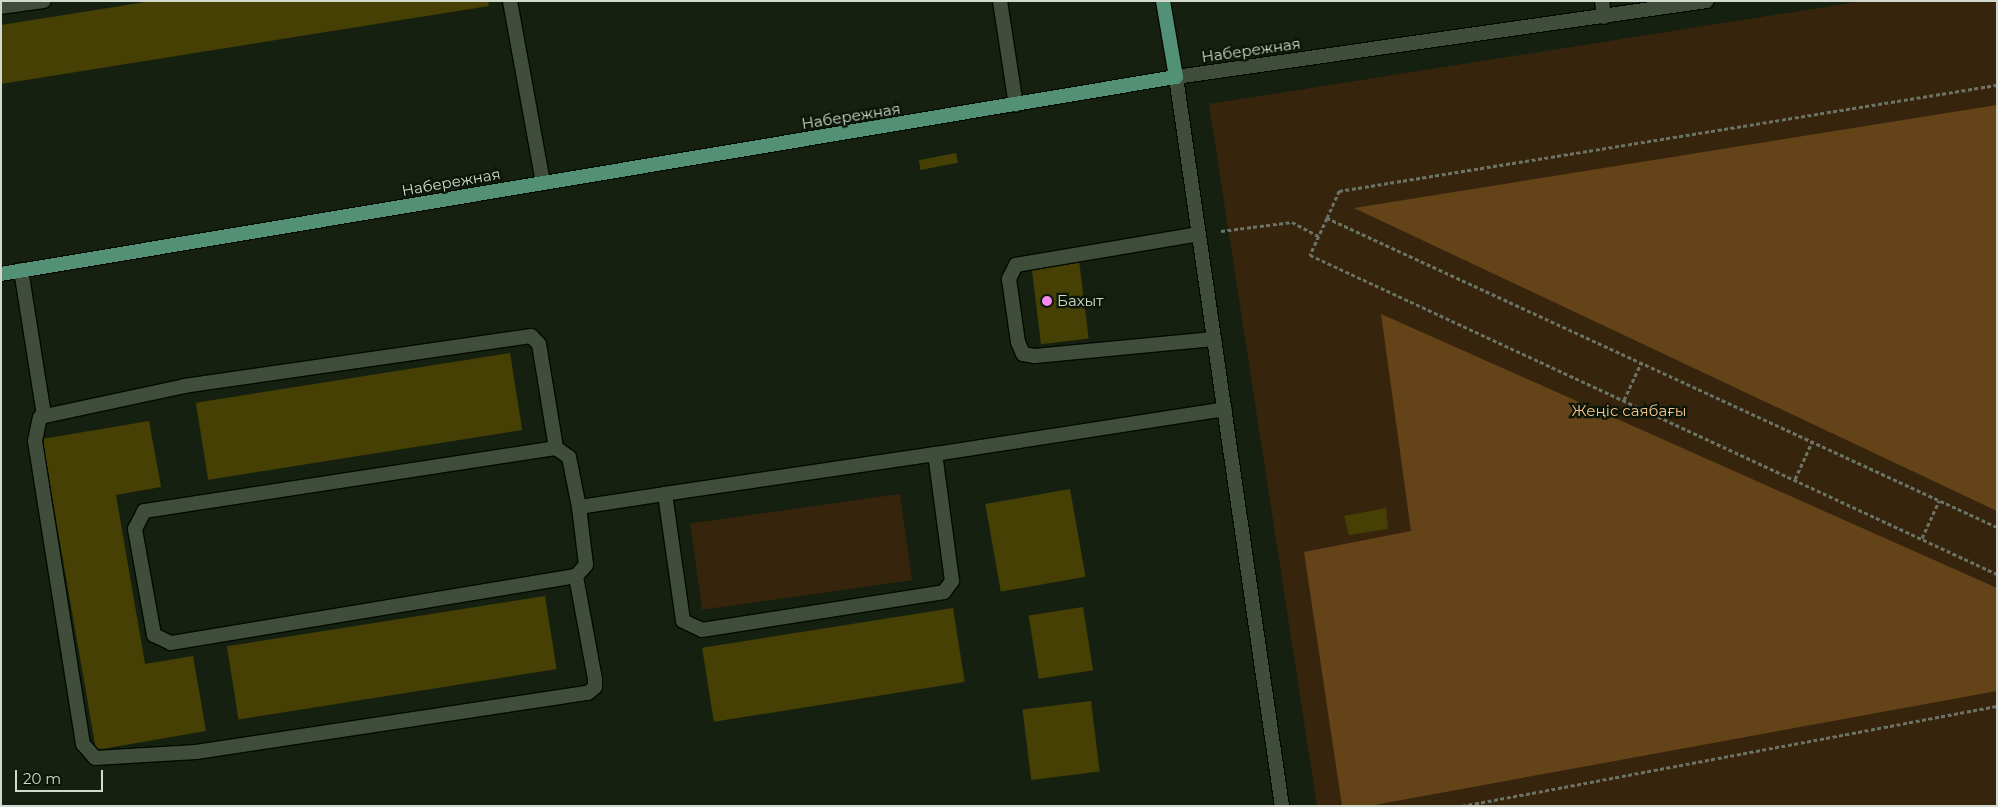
<!DOCTYPE html>
<meta charset="utf-8">
<style>
body{margin:0}
#map{position:relative;width:1998px;height:807px;overflow:hidden;background:#152010;font-family:Montserrat,sans-serif}
div>[style]{position:absolute}
[style*='--x']{left:calc(var(--x)*1px);top:calc(var(--y)*1px);width:calc(var(--w)*1px);rotate:calc(var(--a)*1deg)}
.green>*{inset:0;background:#37240c;transform-origin:0 0}
.forest>*{inset:0;background:#654318}
.building>*{inset:0;background:#464004;transform-origin:0 0}
.path>*{height:3px;margin-top:-1.5px;transform-origin:0;background:repeating-linear-gradient(90deg,#6a7365 0 4px,transparent 0 6.5px)}
.roads{filter:drop-shadow(1px 0 #030901) drop-shadow(-1px 0 #030901) drop-shadow(0 1px #030901) drop-shadow(0 -1px #030901)}
.service>*{height:14px;margin:-7px;padding:0 7px;transform-origin:7px;border-radius:7px;background:#414d3b}
.tertiary>*{height:14px;margin:-7px;padding:0 7px;transform-origin:7px;border-radius:7px;background:#414d3b}
.primary>*{height:14px;margin:-7px;padding:0 7px;transform-origin:7px;border-radius:7px;background:#529176}
.dots>*{width:14px;height:14px;translate:-50% -50%;box-sizing:border-box;border:2px solid #0c1608;border-radius:50%}
span{translate:-50% -50%;white-space:nowrap;text-align:center;line-height:1.15;-webkit-text-stroke:4.5px #0c1608;paint-order:stroke}
.street-label{font-size:15px;color:#d2d9ce}
.poi-label{font-size:15px;color:#d2d9ce}
.left{translate:0 -50%;text-align:left}
.park-label{font-size:15px;color:#f5c38b}
.frame{position:absolute;inset:0;border:2px solid #d2d9ce;pointer-events:none}
.scale{position:absolute;left:15px;top:770px;width:88px;height:22px;box-sizing:border-box;border:2px solid #d2d9ce;border-top:0;padding-left:6px;font-size:15px;line-height:18px;white-space:nowrap;color:#d2d9ce;-webkit-text-stroke:4px #0c1608;paint-order:stroke}
</style>
<div id="map">
<div class="green">
<i style="clip-path:polygon(1863px 1px,1997px 1px,1997px 806px,1317px 806px,1209px 104px)"></i>
<i style="left:900px;top:494px;width:87px;height:212px;rotate:82deg"></i>
</div>
<div class="forest">
<i style="clip-path:polygon(1997px 105px,1997px 511px,1354px 208px)"></i>
<i style="clip-path:polygon(1381px 314px,1997px 588px,1997px 691px,1369px 806px,1342px 806px,1304px 552px,1411px 531px)"></i>
</div>
<div class="building">
<i style="clip-path:polygon(152px 1px,488px 1px,489px 6px,1px 84px,1px 25px)"></i>
<i style="left:956px;top:153px;width:10px;height:38px;rotate:79deg"></i>
<i style="left:1079px;top:260px;width:79px;height:48px;rotate:83deg"></i>
<i style="left:510px;top:353px;width:78px;height:318px;rotate:81deg"></i>
<i style="clip-path:polygon(149px 421px,161px 487px,116px 495px,145px 664px,193px 656px,206px 731px,96px 750px,42px 439px)"></i>
<i style="left:1070px;top:489px;width:89px;height:86px;rotate:80deg"></i>
<i style="clip-path:polygon(1386px 508px,1388px 529px,1349px 535px,1344px 516px)"></i>
<i style="left:545px;top:596px;width:74px;height:322px;rotate:81deg"></i>
<i style="left:1083px;top:607px;width:64px;height:55px;rotate:81deg"></i>
<i style="left:953px;top:608px;width:75px;height:254px;rotate:81deg"></i>
<i style="left:1091px;top:701px;width:71px;height:69px;rotate:83deg"></i>
</div>
<div class="path">
<i style="--x:1327;--y:218;--w:30;--a:-66"></i>
<i style="--x:1339;--y:191;--w:666;--a:-9.15"></i>
<i style="--x:1221;--y:231;--w:72;--a:-7.2"></i>
<i style="--x:1292;--y:222;--w:30;--a:28"></i>
<i style="--x:1624;--y:400;--w:41;--a:-65.3"></i>
<i style="--x:1795;--y:479;--w:41;--a:-65.3"></i>
<i style="--x:1997;--y:527;--w:738;--a:-155.24"></i>
<i style="--x:1327;--y:218;--w:41;--a:114.7"></i>
<i style="--x:1310;--y:255;--w:757;--a:24.91"></i>
<i style="--x:1922;--y:538;--w:41;--a:-65.3"></i>
<i style="--x:1462;--y:806;--w:544;--a:-10.59"></i>
</div>
<div class="roads">
<div class="service">
<i style="--x:510;--y:1;--w:185;--a:79.7"></i>
<i style="--x:1000;--y:1;--w:105;--a:81.3"></i>
<i style="--x:1602;--y:1;--w:16;--a:83"></i>
<i style="--x:1;--y:7;--w:43;--a:-7.9"></i>
<i style="--x:1176;--y:77;--w:737;--a:81.73"></i>
<i style="--x:1199;--y:234;--w:186;--a:170.4"></i>
<i style="--x:1016;--y:265;--w:16;--a:117"></i>
<i style="--x:1009;--y:279;--w:64;--a:81.9"></i>
<i style="--x:1018;--y:342;--w:13;--a:67"></i>
<i style="--x:1023;--y:354;--w:11;--a:10"></i>
<i style="--x:1034;--y:356;--w:181;--a:-5.4"></i>
<i style="--x:21;--y:270;--w:147;--a:81"></i>
<i style="--x:556;--y:448;--w:105;--a:-99.3"></i>
<i style="--x:539;--y:344;--w:11;--a:-135"></i>
<i style="--x:531;--y:336;--w:350;--a:171.8"></i>
<i style="--x:185;--y:386;--w:148;--a:167.9"></i>
<i style="--x:40;--y:417;--w:25;--a:102"></i>
<i style="--x:35;--y:441;--w:307;--a:81"></i>
<i style="--x:83;--y:744;--w:18;--a:49"></i>
<i style="--x:95;--y:758;--w:101;--a:-3.4"></i>
<i style="--x:196;--y:752;--w:396;--a:-8.6"></i>
<i style="--x:588;--y:693;--w:9;--a:-41"></i>
<i style="--x:595;--y:687;--w:8;--a:-90"></i>
<i style="--x:595;--y:679;--w:105;--a:-100.5"></i>
<i style="--x:556;--y:448;--w:16;--a:35"></i>
<i style="--x:569;--y:457;--w:51;--a:78.7"></i>
<i style="--x:579;--y:507;--w:58;--a:83.1"></i>
<i style="--x:586;--y:565;--w:15;--a:132"></i>
<i style="--x:576;--y:576;--w:411;--a:170.6"></i>
<i style="--x:171;--y:643;--w:19;--a:-155"></i>
<i style="--x:154;--y:635;--w:108;--a:-100.2"></i>
<i style="--x:135;--y:529;--w:20;--a:-63"></i>
<i style="--x:144;--y:511;--w:417;--a:-8.7"></i>
<i style="--x:935;--y:454;--w:273;--a:171.6"></i>
<i style="--x:665;--y:494;--w:128;--a:81.9"></i>
<i style="--x:683;--y:621;--w:21;--a:25"></i>
<i style="--x:702;--y:630;--w:245;--a:-8.9"></i>
<i style="--x:944;--y:592;--w:14;--a:-54"></i>
<i style="--x:952;--y:581;--w:128;--a:-97.6"></i>
<i style="--x:935;--y:454;--w:293;--a:-8.8"></i>
<i style="--x:579;--y:507;--w:87;--a:-8.6"></i>
</div>
<div class="tertiary">
<i style="--x:1176;--y:77;--w:536;--a:-8.15"></i>
</div>
<div class="primary">
<i style="--x:1;--y:274;--w:1191;--a:-9.52"></i>
<i style="--x:1176;--y:77;--w:77;--a:-99.7"></i>
</div>
</div>
<div class="dots">
<i style="left:1047px;top:301px;background:#f589ef"></i>
</div>
<div class="street-label">
<span style="left:1251px;top:50px;rotate:-8deg">Набережная</span>
<span style="left:851px;top:116px;rotate:-9deg">Набережная</span>
<span style="left:451px;top:182px;rotate:-10deg">Набережная</span>
</div>
<div class="poi-label">
<span class="left" style="left:1057px;top:301px">Бахыт</span>
</div>
<div class="park-label">
<span style="left:1629px;top:411px">Жеңіс саябағы</span>
</div>
<div class="frame"></div>
<div class="scale">20 m</div>
</div>
